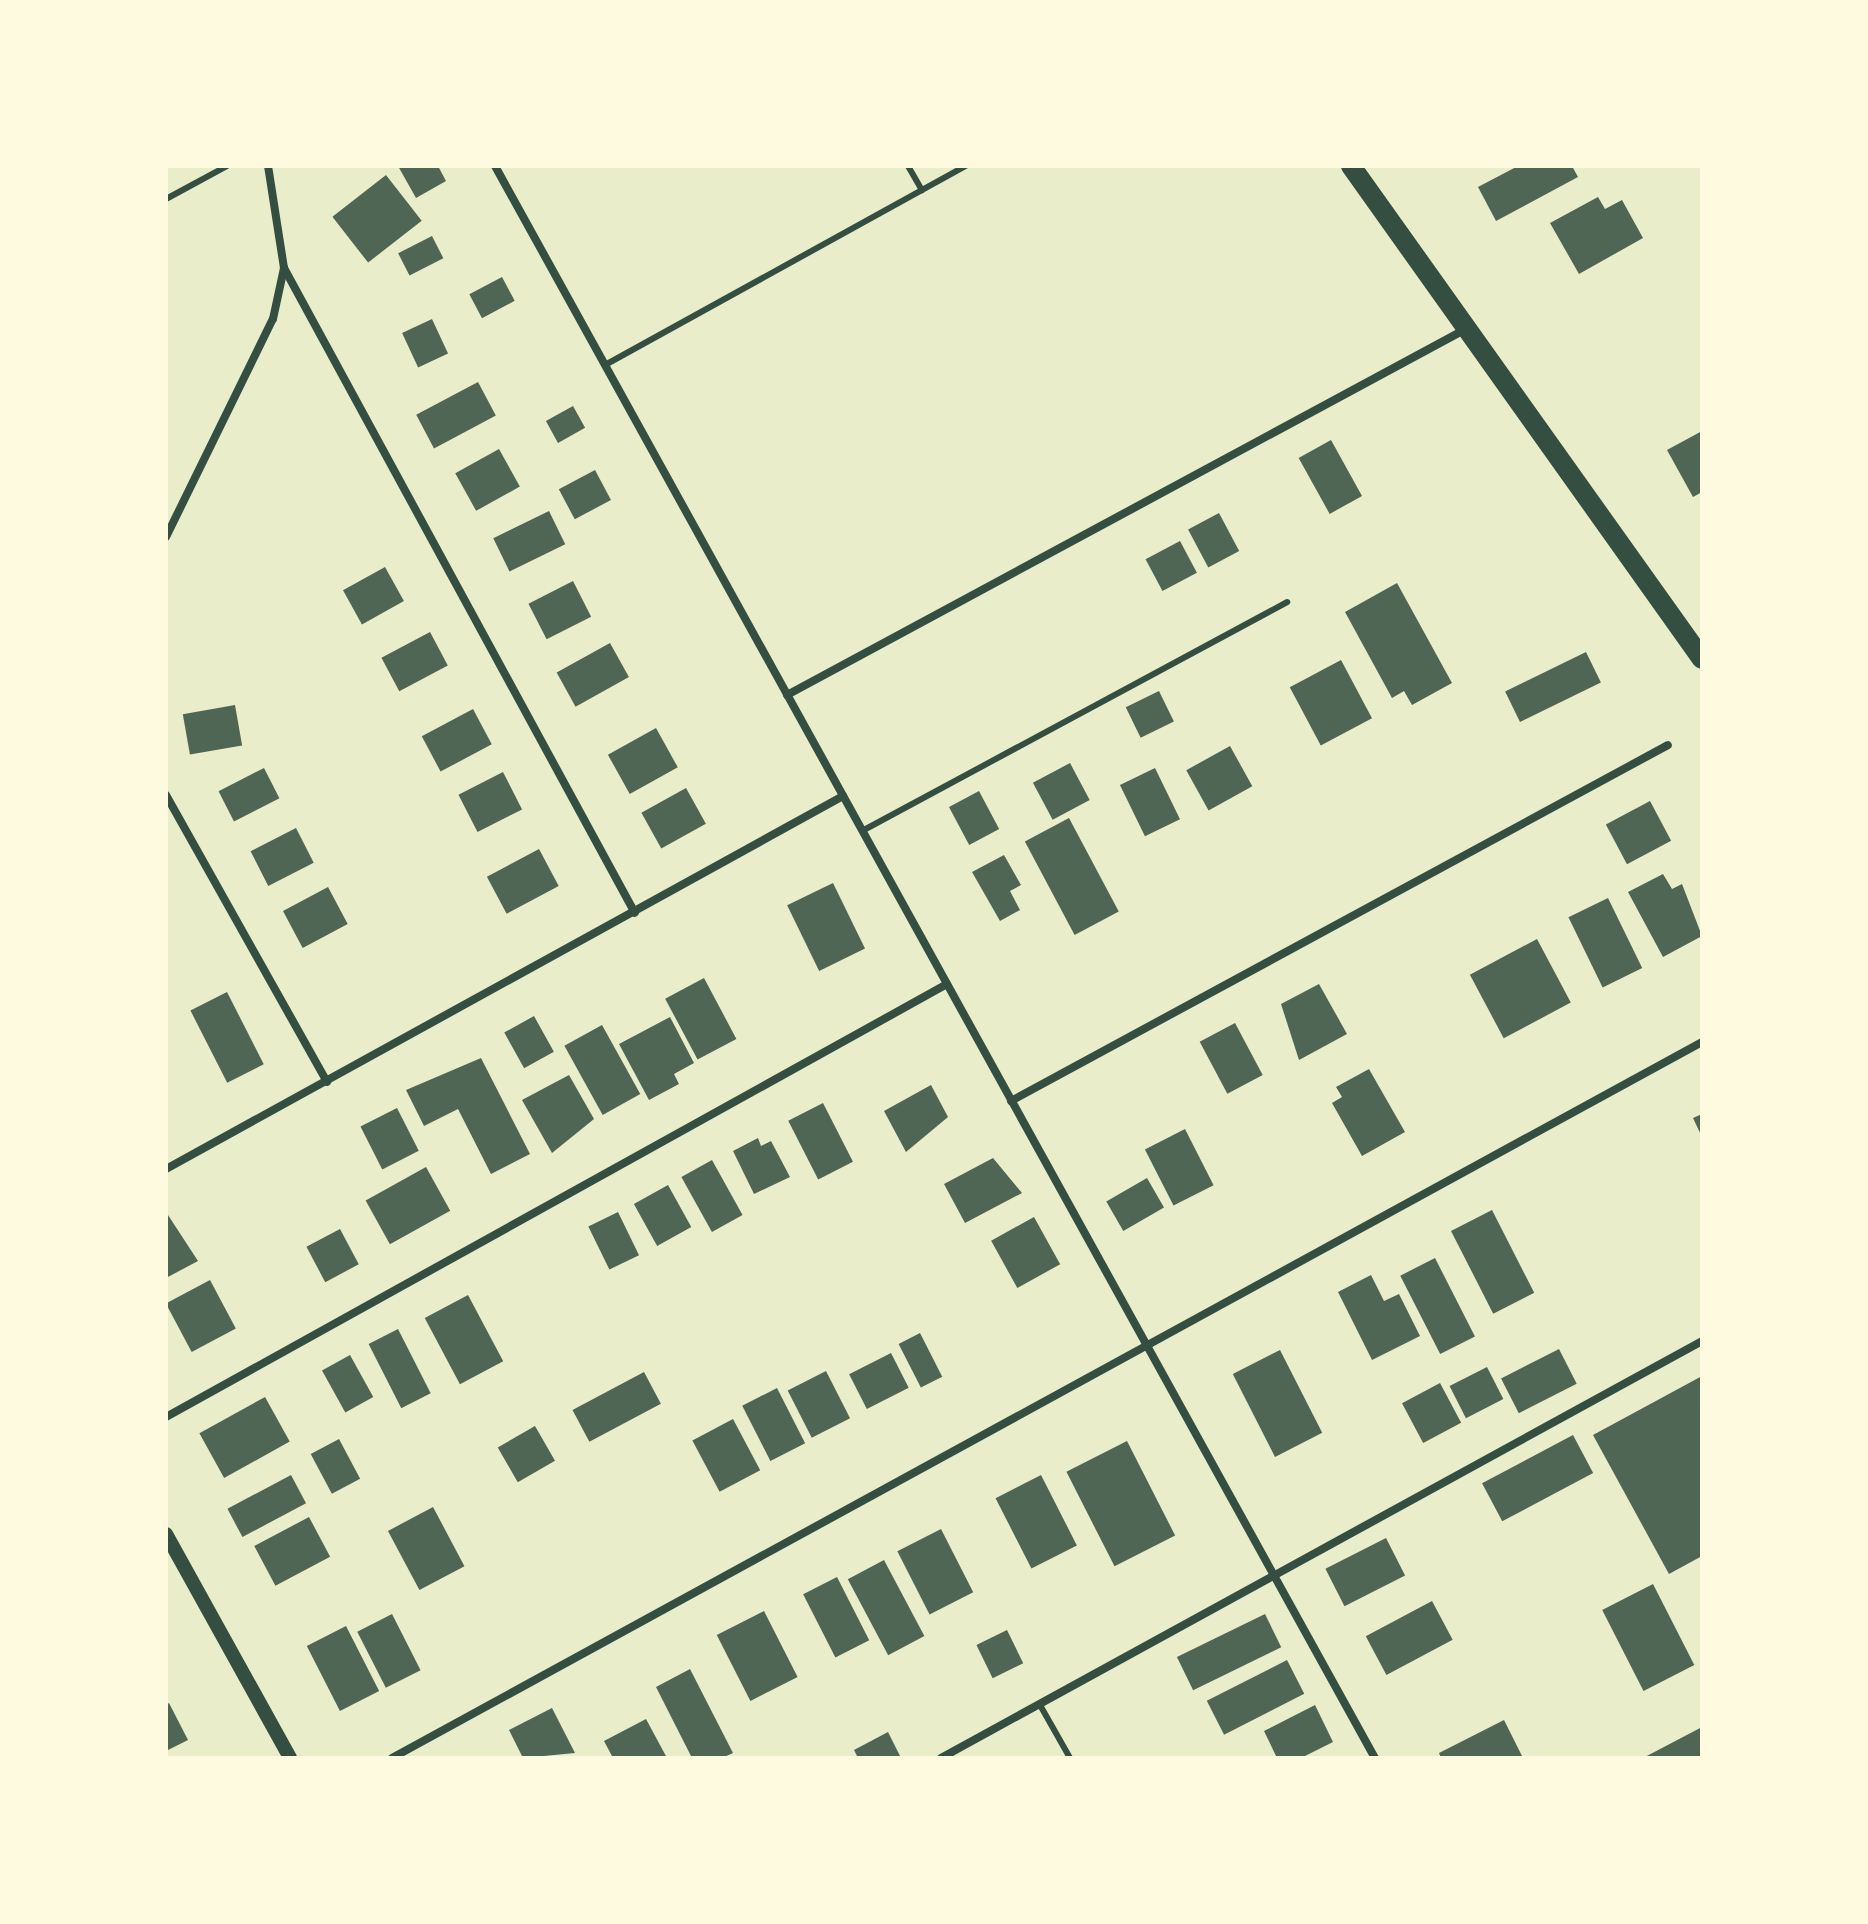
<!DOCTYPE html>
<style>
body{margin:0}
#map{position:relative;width:1868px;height:1924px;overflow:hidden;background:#e9edc9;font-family:"Fira Sans Condensed",sans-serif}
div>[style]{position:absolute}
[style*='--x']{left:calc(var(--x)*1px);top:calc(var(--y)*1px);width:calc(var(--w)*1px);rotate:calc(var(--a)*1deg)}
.building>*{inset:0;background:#4f6655;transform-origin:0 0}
.service>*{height:6px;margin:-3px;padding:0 3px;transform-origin:3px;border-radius:3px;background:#344e41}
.minor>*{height:8px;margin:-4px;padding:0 4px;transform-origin:4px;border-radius:4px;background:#344e41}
.tertiary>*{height:14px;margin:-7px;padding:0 7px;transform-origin:7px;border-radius:7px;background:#344e41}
.primary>*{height:20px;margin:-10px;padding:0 10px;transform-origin:10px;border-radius:10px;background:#344e41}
span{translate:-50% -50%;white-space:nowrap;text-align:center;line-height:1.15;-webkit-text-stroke:6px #fefae0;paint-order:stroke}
.frame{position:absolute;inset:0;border:168px solid #fefae0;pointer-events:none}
</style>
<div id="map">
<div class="building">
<i style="clip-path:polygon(398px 166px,438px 166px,446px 181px,416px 198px)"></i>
<i style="clip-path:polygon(1518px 166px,1572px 166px,1578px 177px,1496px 221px,1478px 187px)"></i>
<i style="left:386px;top:175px;width:58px;height:68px;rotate:52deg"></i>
<i style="clip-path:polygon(1598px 197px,1605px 209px,1622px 200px,1643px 238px,1579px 274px,1550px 223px)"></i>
<i style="left:432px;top:236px;width:25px;height:38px;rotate:63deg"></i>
<i style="left:502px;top:277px;width:27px;height:37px;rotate:62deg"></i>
<i style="left:432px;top:319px;width:38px;height:33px;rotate:65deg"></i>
<i style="left:478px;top:382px;width:38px;height:70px;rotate:62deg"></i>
<i style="left:573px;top:406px;width:25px;height:31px;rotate:61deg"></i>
<i style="clip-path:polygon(1702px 431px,1702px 492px,1693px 497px,1667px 450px)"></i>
<i style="left:1331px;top:440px;width:64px;height:37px;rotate:61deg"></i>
<i style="left:499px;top:449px;width:43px;height:50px;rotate:61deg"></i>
<i style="left:595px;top:470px;width:34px;height:41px;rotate:62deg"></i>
<i style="left:549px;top:511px;width:37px;height:62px;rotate:64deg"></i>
<i style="left:1219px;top:513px;width:43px;height:35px;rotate:62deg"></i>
<i style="left:1180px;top:541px;width:36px;height:39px;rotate:62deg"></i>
<i style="left:385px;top:567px;width:39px;height:48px;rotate:61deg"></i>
<i style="left:573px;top:581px;width:40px;height:50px;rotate:63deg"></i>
<i style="clip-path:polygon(1397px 583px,1452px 683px,1412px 705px,1404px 691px,1392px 698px,1345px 612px)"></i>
<i style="left:430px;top:632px;width:38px;height:55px;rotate:62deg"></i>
<i style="left:610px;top:643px;width:39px;height:61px;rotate:61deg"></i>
<i style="left:1586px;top:652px;width:34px;height:90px;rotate:64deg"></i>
<i style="left:1341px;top:660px;width:66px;height:58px;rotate:62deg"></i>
<i style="left:1159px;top:691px;width:34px;height:37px;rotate:64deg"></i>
<i style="left:235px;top:705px;width:41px;height:53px;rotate:80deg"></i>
<i style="left:473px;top:709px;width:40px;height:58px;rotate:62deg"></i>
<i style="left:656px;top:728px;width:45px;height:55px;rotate:61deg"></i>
<i style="left:1230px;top:746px;width:46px;height:50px;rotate:61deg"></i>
<i style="left:1070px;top:763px;width:42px;height:42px;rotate:62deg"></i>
<i style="left:264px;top:768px;width:34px;height:51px;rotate:63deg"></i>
<i style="left:1155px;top:768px;width:57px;height:39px;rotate:64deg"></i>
<i style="left:503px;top:772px;width:42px;height:50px;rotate:63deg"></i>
<i style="left:686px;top:788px;width:41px;height:51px;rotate:61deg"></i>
<i style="left:979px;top:791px;width:43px;height:34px;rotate:62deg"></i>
<i style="left:1650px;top:801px;width:45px;height:50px;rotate:62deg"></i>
<i style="left:1069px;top:818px;width:106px;height:50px;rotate:62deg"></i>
<i style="left:296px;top:828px;width:39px;height:51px;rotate:63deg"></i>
<i style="left:539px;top:849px;width:42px;height:59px;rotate:62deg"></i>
<i style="clip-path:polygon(1004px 855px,1021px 885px,1010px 891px,1020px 910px,1000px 921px,972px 872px)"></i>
<i style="clip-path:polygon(1663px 874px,1672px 889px,1682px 884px,1702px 936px,1663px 957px,1628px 892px)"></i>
<i style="left:833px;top:883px;width:73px;height:51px;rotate:64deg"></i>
<i style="left:328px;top:887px;width:42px;height:51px;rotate:62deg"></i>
<i style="left:1608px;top:898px;width:78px;height:44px;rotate:64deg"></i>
<i style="left:1537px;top:939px;width:72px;height:76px;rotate:62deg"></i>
<i style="left:704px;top:978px;width:69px;height:44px;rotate:62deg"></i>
<i style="clip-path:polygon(1319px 984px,1347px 1034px,1299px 1060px,1281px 1004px)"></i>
<i style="left:227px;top:992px;width:81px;height:41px;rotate:63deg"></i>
<i style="left:534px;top:1016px;width:41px;height:34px;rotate:61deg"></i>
<i style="clip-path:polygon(670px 1017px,694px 1063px,674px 1074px,679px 1084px,649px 1100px,619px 1044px)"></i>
<i style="left:1235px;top:1023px;width:59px;height:40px;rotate:62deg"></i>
<i style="left:602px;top:1025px;width:79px;height:43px;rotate:61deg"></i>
<i style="clip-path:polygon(481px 1058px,530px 1154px,491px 1174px,458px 1109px,424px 1126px,406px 1090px)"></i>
<i style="clip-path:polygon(1369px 1069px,1405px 1132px,1362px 1156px,1332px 1103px,1342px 1097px,1336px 1087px)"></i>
<i style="clip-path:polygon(569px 1075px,594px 1119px,552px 1153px,522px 1100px)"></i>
<i style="clip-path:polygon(931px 1085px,948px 1117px,906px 1152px,884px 1111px)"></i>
<i style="left:823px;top:1103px;width:66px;height:39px;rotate:63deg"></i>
<i style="left:397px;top:1108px;width:48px;height:41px;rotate:63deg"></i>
<i style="clip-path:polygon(1702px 1114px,1702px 1137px,1693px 1118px)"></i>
<i style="left:1185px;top:1129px;width:63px;height:45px;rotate:63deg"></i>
<i style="clip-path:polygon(758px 1138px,761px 1146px,771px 1141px,790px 1177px,754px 1194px,733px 1151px)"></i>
<i style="clip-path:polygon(993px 1158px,1022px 1193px,965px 1223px,944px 1184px)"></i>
<i style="left:712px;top:1160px;width:63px;height:35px;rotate:61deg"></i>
<i style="left:426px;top:1167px;width:50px;height:69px;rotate:61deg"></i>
<i style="left:1147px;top:1178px;width:34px;height:47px;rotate:60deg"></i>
<i style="left:668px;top:1185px;width:48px;height:39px;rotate:61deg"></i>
<i style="left:1492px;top:1210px;width:93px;height:46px;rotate:63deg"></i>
<i style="left:618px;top:1212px;width:48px;height:33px;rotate:64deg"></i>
<i style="clip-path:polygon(168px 1215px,198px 1261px,166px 1278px,166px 1216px)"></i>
<i style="left:1034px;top:1217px;width:54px;height:49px;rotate:61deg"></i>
<i style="left:340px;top:1229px;width:40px;height:38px;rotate:62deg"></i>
<i style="left:1435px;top:1258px;width:88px;height:39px;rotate:63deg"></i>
<i style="clip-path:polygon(1371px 1275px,1384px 1301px,1399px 1294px,1420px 1336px,1372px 1360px,1338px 1292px)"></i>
<i style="left:210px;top:1280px;width:55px;height:50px;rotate:62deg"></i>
<i style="left:468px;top:1295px;width:75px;height:49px;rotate:62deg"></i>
<i style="left:398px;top:1329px;width:72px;height:33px;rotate:63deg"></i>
<i style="left:920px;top:1333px;width:49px;height:24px;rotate:63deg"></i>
<i style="left:1559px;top:1349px;width:39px;height:65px;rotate:63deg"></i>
<i style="left:1280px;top:1350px;width:93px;height:53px;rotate:63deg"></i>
<i style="left:891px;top:1353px;width:39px;height:47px;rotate:63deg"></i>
<i style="left:350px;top:1355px;width:48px;height:32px;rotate:61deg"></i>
<i style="left:1487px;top:1367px;width:36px;height:42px;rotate:63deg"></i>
<i style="left:826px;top:1371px;width:53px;height:43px;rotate:63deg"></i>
<i style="left:644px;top:1372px;width:36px;height:81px;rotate:62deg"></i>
<i style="clip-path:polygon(1702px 1376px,1702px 1556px,1669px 1574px,1593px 1435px)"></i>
<i style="left:1440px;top:1383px;width:45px;height:43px;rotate:62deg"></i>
<i style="left:777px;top:1388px;width:62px;height:39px;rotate:63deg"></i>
<i style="left:265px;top:1397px;width:51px;height:75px;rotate:61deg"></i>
<i style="left:733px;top:1419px;width:58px;height:46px;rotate:62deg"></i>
<i style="left:535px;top:1426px;width:40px;height:43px;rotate:60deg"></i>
<i style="left:1573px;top:1435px;width:43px;height:103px;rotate:62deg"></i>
<i style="left:339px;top:1439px;width:45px;height:32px;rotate:62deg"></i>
<i style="left:1127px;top:1441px;width:106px;height:68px;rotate:63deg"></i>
<i style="left:291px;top:1475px;width:32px;height:72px;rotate:62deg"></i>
<i style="left:1041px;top:1475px;width:79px;height:51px;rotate:63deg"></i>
<i style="left:433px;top:1507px;width:67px;height:51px;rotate:62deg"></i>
<i style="left:309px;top:1517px;width:45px;height:62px;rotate:62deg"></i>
<i style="left:941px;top:1529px;width:71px;height:49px;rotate:63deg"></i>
<i style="left:1386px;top:1538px;width:42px;height:68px;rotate:63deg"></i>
<i style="left:884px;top:1560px;width:86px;height:41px;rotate:62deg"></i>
<i style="left:837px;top:1577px;width:71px;height:38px;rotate:63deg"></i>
<i style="left:1653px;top:1584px;width:91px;height:57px;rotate:63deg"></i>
<i style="left:1432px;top:1601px;width:44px;height:75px;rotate:62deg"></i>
<i style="left:764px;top:1611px;width:74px;height:53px;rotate:63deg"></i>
<i style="left:392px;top:1614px;width:63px;height:39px;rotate:63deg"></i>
<i style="left:1265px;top:1614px;width:37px;height:98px;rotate:64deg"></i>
<i style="left:346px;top:1626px;width:73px;height:44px;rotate:63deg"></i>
<i style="left:1007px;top:1630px;width:37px;height:34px;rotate:64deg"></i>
<i style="left:1287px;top:1660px;width:38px;height:90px;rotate:63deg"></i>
<i style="clip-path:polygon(690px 1669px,733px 1753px,722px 1758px,692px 1758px,656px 1687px)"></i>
<i style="clip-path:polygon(169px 1703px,188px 1740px,166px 1751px,166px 1705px)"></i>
<i style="clip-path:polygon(1315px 1705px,1333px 1742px,1301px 1758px,1277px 1758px,1264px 1731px)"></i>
<i style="clip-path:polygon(552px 1708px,575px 1753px,523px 1758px,509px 1730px)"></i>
<i style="clip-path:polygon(646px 1719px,667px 1758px,613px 1758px,604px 1741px)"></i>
<i style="clip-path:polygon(1504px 1720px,1523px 1758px,1441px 1758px,1439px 1753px)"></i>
<i style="clip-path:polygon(1702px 1727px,1702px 1758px,1643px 1758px)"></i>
<i style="clip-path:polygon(888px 1732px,901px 1758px,858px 1758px,854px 1750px)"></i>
</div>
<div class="service">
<i style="--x:908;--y:166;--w:28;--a:60"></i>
<i style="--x:166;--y:199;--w:69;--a:-28.4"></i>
<i style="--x:605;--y:365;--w:412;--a:-28.9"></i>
<i style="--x:862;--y:831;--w:483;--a:-28.3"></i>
<i style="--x:1040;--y:1705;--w:61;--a:60.5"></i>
</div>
<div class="minor">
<i style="--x:495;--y:166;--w:1819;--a:61.07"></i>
<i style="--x:284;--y:268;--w:734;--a:61.45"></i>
<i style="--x:166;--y:537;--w:243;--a:-63.9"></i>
<i style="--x:273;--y:319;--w:52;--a:-77.8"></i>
<i style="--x:284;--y:268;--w:103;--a:-98.9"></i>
<i style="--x:787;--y:695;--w:771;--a:-28.33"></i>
<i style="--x:166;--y:795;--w:329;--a:60.7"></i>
<i style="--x:1011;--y:1101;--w:747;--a:-28.45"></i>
<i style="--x:166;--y:1169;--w:773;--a:-28.85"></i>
<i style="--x:166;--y:1417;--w:893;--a:-29"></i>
<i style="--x:392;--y:1758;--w:1493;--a:-28.66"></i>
<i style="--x:941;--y:1758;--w:868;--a:-28.72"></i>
</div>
<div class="tertiary">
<i style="--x:166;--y:1534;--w:256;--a:61"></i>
</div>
<div class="primary">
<i style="--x:1351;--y:166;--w:605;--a:54.55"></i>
</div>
<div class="frame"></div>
</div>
